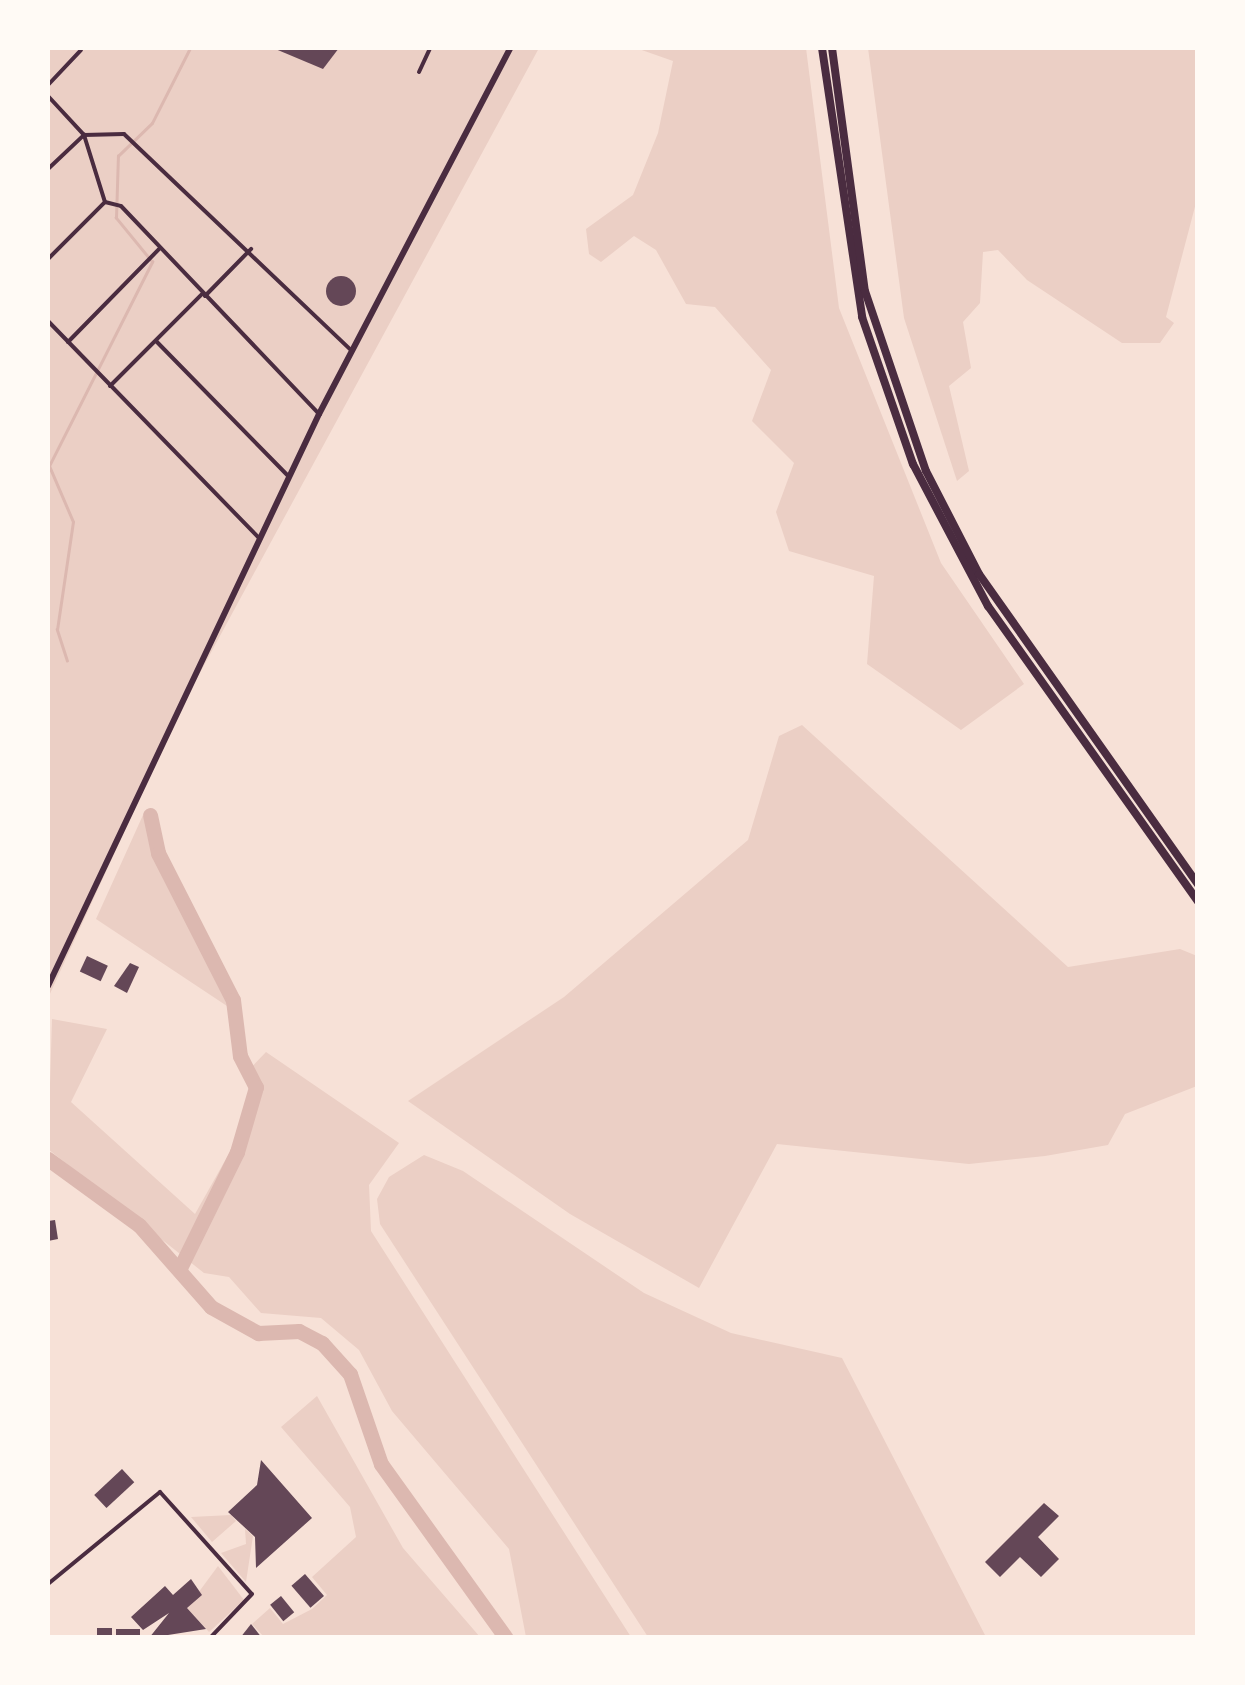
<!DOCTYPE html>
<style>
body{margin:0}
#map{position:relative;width:1245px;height:1685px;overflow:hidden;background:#f7e1d7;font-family:Cabin,sans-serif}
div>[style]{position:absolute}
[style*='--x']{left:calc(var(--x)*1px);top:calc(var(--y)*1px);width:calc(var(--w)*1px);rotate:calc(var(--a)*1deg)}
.green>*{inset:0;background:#ebcfc5}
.stream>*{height:2.5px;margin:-1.25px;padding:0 1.25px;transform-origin:1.25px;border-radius:1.25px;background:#dcb8b0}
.river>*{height:15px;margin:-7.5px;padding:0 7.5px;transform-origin:7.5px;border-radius:7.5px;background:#dcb8b0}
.building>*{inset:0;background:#644757;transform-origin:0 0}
.round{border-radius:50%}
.minor>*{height:4px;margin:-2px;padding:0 2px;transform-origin:2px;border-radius:2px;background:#4a2c40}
.primary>*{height:6px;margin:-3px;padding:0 3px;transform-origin:3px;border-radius:3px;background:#4a2c40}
.trunk>*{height:8px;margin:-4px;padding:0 4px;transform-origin:4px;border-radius:4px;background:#4a2c40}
span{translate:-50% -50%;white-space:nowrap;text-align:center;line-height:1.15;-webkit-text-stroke:8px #fffaf5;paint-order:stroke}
.frame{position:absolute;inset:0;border:50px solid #fffaf5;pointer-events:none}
</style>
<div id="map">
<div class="green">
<i style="clip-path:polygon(48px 48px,539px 48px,182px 706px,48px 998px)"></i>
<i style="clip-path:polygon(636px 48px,806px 48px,839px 308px,941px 563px,1024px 684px,961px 730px,867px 664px,874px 576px,789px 551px,776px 512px,794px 463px,752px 421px,771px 370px,715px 307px,686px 304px,656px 250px,634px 236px,601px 262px,589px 254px,586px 229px,633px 195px,658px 133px,673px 61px)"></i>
<i style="clip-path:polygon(868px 48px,1197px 48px,1197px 199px,1166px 317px,1174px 323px,1160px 343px,1122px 343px,1027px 280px,998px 250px,983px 252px,980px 303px,963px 322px,971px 368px,949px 386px,969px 471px,957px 481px,904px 318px)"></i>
<i style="clip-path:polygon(802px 725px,1068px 967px,1180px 949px,1197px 956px,1197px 1086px,1125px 1114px,1108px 1145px,1045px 1156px,969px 1164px,777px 1144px,699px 1288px,570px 1214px,408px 1101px,564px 997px,748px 840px,779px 736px)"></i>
<i style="clip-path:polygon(143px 815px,155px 855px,230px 1008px,96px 919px)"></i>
<i style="clip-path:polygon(52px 1019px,107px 1029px,71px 1102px,195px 1214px,231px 1150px,251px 1088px,245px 1074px,266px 1052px,399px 1143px,369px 1185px,371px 1231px,631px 1637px,526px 1637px,509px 1549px,392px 1411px,359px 1350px,321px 1318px,261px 1313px,229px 1277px,204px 1273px,48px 1149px)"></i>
<i style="clip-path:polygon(424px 1155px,463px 1171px,644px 1293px,731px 1333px,842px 1358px,986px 1637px,648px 1637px,380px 1224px,377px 1199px,389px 1177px)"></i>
<i style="clip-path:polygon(317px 1396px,403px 1548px,480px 1637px,264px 1637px,252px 1624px,270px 1608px,283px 1624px,312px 1609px,327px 1595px,312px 1577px,356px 1537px,350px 1507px,281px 1427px)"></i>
<i style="clip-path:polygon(231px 1515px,236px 1521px,212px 1542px,191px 1517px)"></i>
<i style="clip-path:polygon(245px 1529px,253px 1536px,246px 1582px,221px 1553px,246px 1544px)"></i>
<i style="clip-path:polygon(218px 1566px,244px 1600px,209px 1632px,187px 1608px)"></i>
</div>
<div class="stream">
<i style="--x:67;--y:661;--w:33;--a:-108"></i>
<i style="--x:57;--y:630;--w:109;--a:-81.6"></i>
<i style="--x:73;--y:522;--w:61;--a:-113.2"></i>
<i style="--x:49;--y:466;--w:229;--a:-63.2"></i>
<i style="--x:152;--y:262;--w:57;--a:-129.3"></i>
<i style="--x:116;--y:218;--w:62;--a:-88.2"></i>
<i style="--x:118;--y:156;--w:47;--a:-44.1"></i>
<i style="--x:152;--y:123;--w:84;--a:-63.1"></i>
</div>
<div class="river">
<i style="--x:150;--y:815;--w:39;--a:78"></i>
<i style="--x:158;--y:853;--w:165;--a:63"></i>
<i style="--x:233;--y:1000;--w:56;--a:82.9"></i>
<i style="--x:240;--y:1056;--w:35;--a:63"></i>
<i style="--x:256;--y:1087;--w:68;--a:106.3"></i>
<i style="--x:237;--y:1152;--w:131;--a:116.2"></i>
<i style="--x:48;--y:1159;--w:112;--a:36"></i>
<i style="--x:139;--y:1225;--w:109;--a:48.7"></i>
<i style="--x:211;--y:1307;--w:54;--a:29"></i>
<i style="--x:258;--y:1333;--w:41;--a:-2.8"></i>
<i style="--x:299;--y:1331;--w:26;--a:28"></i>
<i style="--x:322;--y:1343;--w:42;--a:47.9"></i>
<i style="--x:350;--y:1374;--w:95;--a:71"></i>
<i style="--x:381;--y:1464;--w:214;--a:54.3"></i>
</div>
<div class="building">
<i style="clip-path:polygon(273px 48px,339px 48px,323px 69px)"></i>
<i class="round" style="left:326px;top:276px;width:30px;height:30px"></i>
<i style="left:87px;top:956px;width:23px;height:17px;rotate:25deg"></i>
<i style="clip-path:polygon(130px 963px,139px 967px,127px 993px,114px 986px)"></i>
<i style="clip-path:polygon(55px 1220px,58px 1239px,48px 1241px,48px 1221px)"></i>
<i style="clip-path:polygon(261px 1460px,312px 1518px,256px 1568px,255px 1537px,228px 1512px,257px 1485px)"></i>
<i style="left:122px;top:1469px;width:18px;height:38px;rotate:47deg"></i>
<i style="clip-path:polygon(1044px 1503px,1059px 1516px,1038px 1537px,1059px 1559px,1041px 1577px,1020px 1557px,1000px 1577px,985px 1562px)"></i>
<i style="left:305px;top:1574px;width:29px;height:18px;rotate:49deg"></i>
<i style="clip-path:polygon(191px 1579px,202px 1595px,187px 1608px,206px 1629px,149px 1638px,169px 1613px,143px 1630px,131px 1617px,165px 1586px,173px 1595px)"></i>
<i style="left:281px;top:1596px;width:21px;height:14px;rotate:51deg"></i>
<i style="clip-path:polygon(251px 1624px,262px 1638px,240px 1638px)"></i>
<i style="left:112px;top:1628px;width:10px;height:15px;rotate:90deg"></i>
<i style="left:140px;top:1629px;width:9px;height:24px;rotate:90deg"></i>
</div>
<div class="minor">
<i style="--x:419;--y:72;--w:26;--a:-65"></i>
<i style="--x:48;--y:85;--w:48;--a:-46.7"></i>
<i style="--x:48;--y:96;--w:53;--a:47.3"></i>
<i style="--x:84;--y:135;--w:70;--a:72.6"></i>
<i style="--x:105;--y:202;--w:16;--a:14"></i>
<i style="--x:121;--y:206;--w:286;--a:46.4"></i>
<i style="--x:48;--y:169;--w:50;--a:-43.4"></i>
<i style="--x:84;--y:135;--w:40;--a:-1.4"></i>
<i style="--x:124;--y:134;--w:312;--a:43.6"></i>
<i style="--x:48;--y:259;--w:79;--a:-45"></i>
<i style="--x:205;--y:296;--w:66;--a:-45.6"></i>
<i style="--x:48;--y:321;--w:304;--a:45.8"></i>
<i style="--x:156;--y:341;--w:190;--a:45.6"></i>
<i style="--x:68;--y:342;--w:130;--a:-45.6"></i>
<i style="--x:110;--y:386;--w:130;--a:-45"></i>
<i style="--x:48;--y:907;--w:16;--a:90"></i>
<i style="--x:48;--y:1584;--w:145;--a:-39.4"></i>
<i style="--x:160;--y:1492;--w:137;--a:48"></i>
<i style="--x:252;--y:1594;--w:61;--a:133.7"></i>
</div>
<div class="primary">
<i style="--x:48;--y:986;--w:633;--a:-64.65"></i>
<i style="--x:319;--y:414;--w:413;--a:-62.4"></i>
</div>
<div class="trunk">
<i style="--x:822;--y:48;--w:272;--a:81.5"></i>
<i style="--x:862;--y:317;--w:156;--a:70.9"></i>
<i style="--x:913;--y:464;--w:161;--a:62.2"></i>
<i style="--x:988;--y:606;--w:363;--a:54.6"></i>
<i style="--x:832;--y:48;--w:245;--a:82.3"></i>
<i style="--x:865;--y:291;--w:190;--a:71.3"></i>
<i style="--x:926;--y:471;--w:116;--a:62.8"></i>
<i style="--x:979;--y:574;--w:380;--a:54.8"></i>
</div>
<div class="frame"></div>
</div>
